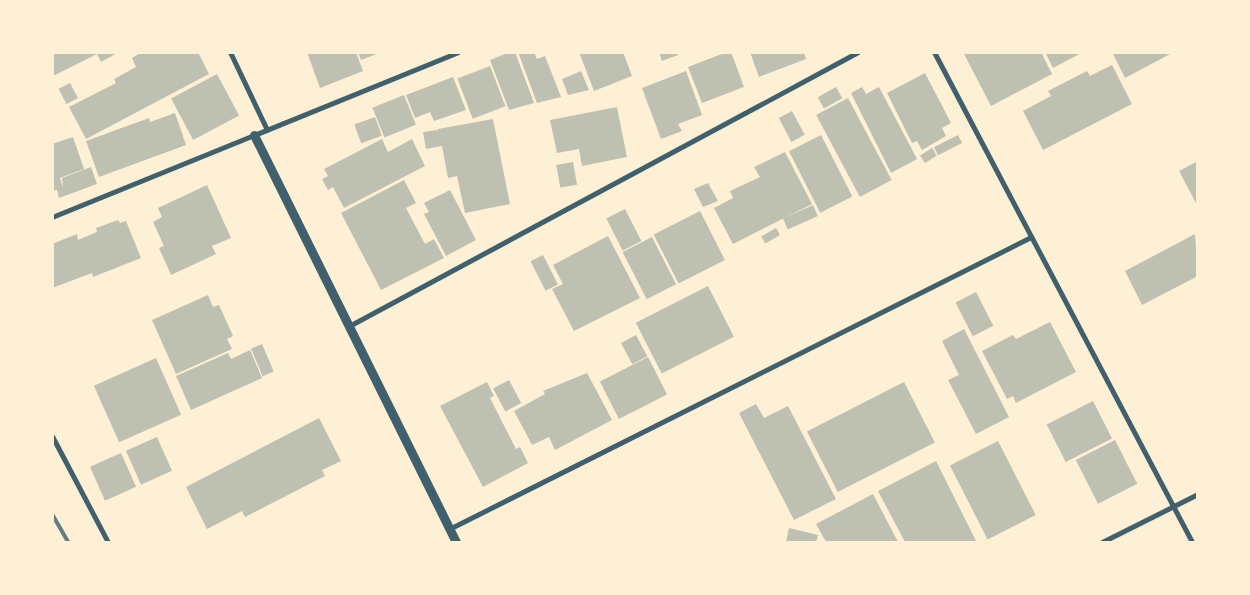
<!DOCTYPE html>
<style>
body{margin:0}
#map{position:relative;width:1250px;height:595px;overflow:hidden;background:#fdf0d5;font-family:Commissioner,sans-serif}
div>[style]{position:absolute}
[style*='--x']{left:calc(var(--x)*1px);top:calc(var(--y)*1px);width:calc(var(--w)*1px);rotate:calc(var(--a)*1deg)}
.building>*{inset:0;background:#bec0b2;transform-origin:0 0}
.minor>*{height:5px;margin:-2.5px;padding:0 2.5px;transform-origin:2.5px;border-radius:2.5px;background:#3f606c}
.tertiary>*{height:9px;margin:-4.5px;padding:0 4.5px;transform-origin:4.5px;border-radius:4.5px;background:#3f606c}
.rail>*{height:4px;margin:-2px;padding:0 2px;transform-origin:2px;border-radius:2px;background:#657d81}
span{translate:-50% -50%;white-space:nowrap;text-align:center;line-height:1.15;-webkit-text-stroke:4px #fdf0d5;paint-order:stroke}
.frame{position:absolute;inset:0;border:54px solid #fdf0d5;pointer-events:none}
</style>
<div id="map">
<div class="building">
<i style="clip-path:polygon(52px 52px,119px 52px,101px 62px,97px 54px,53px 76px)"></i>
<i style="clip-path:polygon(142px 52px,198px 52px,209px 74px,86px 139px,69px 107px,116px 83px,114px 79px,136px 67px,132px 58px)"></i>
<i style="clip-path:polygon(307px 52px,356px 52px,363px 71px,320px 88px)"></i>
<i style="clip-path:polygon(358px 52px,379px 52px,379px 53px,361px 60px)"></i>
<i style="clip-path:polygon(510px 52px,515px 52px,534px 103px,509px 110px,490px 60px)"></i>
<i style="clip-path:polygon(518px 52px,534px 52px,537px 59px,545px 56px,561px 97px,537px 103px)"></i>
<i style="clip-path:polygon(579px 52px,623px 52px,632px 76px,594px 91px)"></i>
<i style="clip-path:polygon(659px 52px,677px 52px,678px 55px,662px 61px)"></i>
<i style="clip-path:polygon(727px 52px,731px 52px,744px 87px,702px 103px,688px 67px)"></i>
<i style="clip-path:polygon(750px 52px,804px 52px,806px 59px,759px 77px)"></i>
<i style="clip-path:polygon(963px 52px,1041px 52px,1052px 74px,991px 106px)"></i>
<i style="clip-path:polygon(1045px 52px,1083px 52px,1053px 68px)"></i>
<i style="clip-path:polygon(1112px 52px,1174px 52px,1125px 78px)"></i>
<i style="clip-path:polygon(1112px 65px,1132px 104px,1043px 150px,1023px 111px,1051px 96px,1048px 91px,1087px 71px,1090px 76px)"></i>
<i style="left:490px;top:66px;width:43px;height:35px;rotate:69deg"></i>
<i style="clip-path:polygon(581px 71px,589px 90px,568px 95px,562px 79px)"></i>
<i style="clip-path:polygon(686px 71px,702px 115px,678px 124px,682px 131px,661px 139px,642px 88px)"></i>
<i style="clip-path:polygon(925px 73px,951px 123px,942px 128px,946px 136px,922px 150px,917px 141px,912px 143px,887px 93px)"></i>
<i style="left:217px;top:74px;width:47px;height:52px;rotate:62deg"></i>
<i style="clip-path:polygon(453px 77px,466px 110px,434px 121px,430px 112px,415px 118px,406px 95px)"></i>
<i style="left:70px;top:83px;width:17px;height:13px;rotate:62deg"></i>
<i style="left:836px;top:87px;width:13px;height:21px;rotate:61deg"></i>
<i style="clip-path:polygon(862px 87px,866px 94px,879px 87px,917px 159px,891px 173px,851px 93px)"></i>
<i style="left:404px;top:95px;width:32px;height:34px;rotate:68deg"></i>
<i style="left:848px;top:98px;width:93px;height:36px;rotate:62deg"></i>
<i style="clip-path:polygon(617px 107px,627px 157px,582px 166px,579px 149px,557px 153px,550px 120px)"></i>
<i style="left:792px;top:111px;width:27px;height:15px;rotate:62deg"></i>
<i style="clip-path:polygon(175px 113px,186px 145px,99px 177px,86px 141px,149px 118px,150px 122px)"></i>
<i style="left:375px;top:117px;width:20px;height:22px;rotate:70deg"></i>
<i style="clip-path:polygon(493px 119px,510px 204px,465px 213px,457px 176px,448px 178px,442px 146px,426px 149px,423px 132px,438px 130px,440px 141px,438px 129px)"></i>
<i style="left:821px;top:135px;width:69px;height:36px;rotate:63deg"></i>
<i style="left:958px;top:135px;width:9px;height:27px;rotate:63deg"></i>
<i style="clip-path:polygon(73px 137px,84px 169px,60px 178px,63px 188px,62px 178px,91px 167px,97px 184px,59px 198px,57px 190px,52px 191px,52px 144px)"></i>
<i style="clip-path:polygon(382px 139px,388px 152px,412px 139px,425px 166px,344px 208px,333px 187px,328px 190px,322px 179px,328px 176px,324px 169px)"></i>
<i style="left:932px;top:148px;width:9px;height:14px;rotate:58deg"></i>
<i style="clip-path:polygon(785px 152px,812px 204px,733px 244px,714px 208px,733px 198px,730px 191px,760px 177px,754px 167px)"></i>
<i style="clip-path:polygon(1198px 161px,1198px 207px,1179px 171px)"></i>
<i style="left:573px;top:162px;width:23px;height:17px;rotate:80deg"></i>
<i style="clip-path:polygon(404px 180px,416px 203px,406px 208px,425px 244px,434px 239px,444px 258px,381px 290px,341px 213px)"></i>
<i style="clip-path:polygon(708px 183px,718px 201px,703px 207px,694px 189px)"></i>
<i style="clip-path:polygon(207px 185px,231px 238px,212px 246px,216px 254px,171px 275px,159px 248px,164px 246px,153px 222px,162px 217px,158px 208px)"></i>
<i style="clip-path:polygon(450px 190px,476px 240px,446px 256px,424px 214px,429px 212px,424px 203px)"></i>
<i style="left:813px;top:205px;width:12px;height:33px;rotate:66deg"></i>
<i style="left:625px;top:209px;width:36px;height:21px;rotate:63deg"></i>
<i style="left:700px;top:211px;width:55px;height:52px;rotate:63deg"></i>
<i style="clip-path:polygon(118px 220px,120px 223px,126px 221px,141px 258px,93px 277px,92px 273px,52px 288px,52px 244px,77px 234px,78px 240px,97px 232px,96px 228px)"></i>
<i style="left:776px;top:228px;width:8px;height:17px;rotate:60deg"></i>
<i style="clip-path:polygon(1195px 234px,1198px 276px,1142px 305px,1125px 271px)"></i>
<i style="clip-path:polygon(608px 236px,640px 298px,574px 331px,552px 289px,563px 284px,553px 265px)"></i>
<i style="left:652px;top:237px;width:53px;height:33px;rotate:63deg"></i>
<i style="left:543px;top:255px;width:33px;height:14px;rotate:63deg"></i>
<i style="left:708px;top:286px;width:57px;height:81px;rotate:63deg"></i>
<i style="left:976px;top:292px;width:38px;height:23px;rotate:63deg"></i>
<i style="clip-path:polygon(208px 295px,213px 307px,219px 305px,233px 336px,227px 339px,232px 349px,176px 374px,152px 320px)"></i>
<i style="clip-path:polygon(1050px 322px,1076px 372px,1016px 403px,1013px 396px,1007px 399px,982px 351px,1013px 335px,1016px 339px)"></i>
<i style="clip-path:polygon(964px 329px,1009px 417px,976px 434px,948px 380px,959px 375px,942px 341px)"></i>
<i style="left:636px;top:335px;width:24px;height:17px;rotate:62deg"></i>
<i style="left:262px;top:344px;width:30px;height:12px;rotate:67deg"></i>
<i style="clip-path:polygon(250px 350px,262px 378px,191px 410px,176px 376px,228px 353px,231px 359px)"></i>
<i style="left:648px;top:357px;width:42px;height:54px;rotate:63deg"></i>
<i style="left:156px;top:358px;width:62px;height:68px;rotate:66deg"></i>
<i style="clip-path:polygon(587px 373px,612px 420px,555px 450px,549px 437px,532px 445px,514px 411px,545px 394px,543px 391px)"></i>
<i style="left:509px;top:380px;width:26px;height:18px;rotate:62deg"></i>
<i style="clip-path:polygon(487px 382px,494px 396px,490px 398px,516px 449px,520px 447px,528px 463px,483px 487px,440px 406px)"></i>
<i style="left:904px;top:382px;width:68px;height:109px;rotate:63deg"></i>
<i style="left:1093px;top:401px;width:42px;height:52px;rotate:63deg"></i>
<i style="clip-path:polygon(756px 404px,764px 418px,788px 406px,836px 499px,794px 520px,739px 413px)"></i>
<i style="clip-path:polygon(319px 418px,341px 461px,322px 470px,325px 476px,245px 517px,242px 511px,207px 529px,186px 487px)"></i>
<i style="left:157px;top:437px;width:37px;height:34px;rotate:66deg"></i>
<i style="left:1115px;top:440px;width:49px;height:44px;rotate:63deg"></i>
<i style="left:998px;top:441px;width:83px;height:54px;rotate:63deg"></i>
<i style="left:121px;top:453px;width:37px;height:34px;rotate:66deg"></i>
<i style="clip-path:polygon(936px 461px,976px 541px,973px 542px,905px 542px,878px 491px)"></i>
<i style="clip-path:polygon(873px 494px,898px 542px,826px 542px,816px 524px)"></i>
<i style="clip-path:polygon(789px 528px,818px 535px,816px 542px,786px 542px)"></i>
</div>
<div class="minor">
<i style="--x:230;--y:52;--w:86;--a:64.6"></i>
<i style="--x:934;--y:52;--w:554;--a:62.23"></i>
<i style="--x:52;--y:217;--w:438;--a:-22.1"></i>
<i style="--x:349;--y:326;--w:578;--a:-28.29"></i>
<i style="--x:52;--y:436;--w:120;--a:62.2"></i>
<i style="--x:449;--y:529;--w:651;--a:-26.64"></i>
<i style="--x:1102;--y:542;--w:107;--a:-26.6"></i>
</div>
<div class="tertiary">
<i style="--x:254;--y:135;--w:454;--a:63.6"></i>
</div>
<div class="rail">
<i style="--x:52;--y:514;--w:32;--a:60"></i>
</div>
<div class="frame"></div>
</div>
